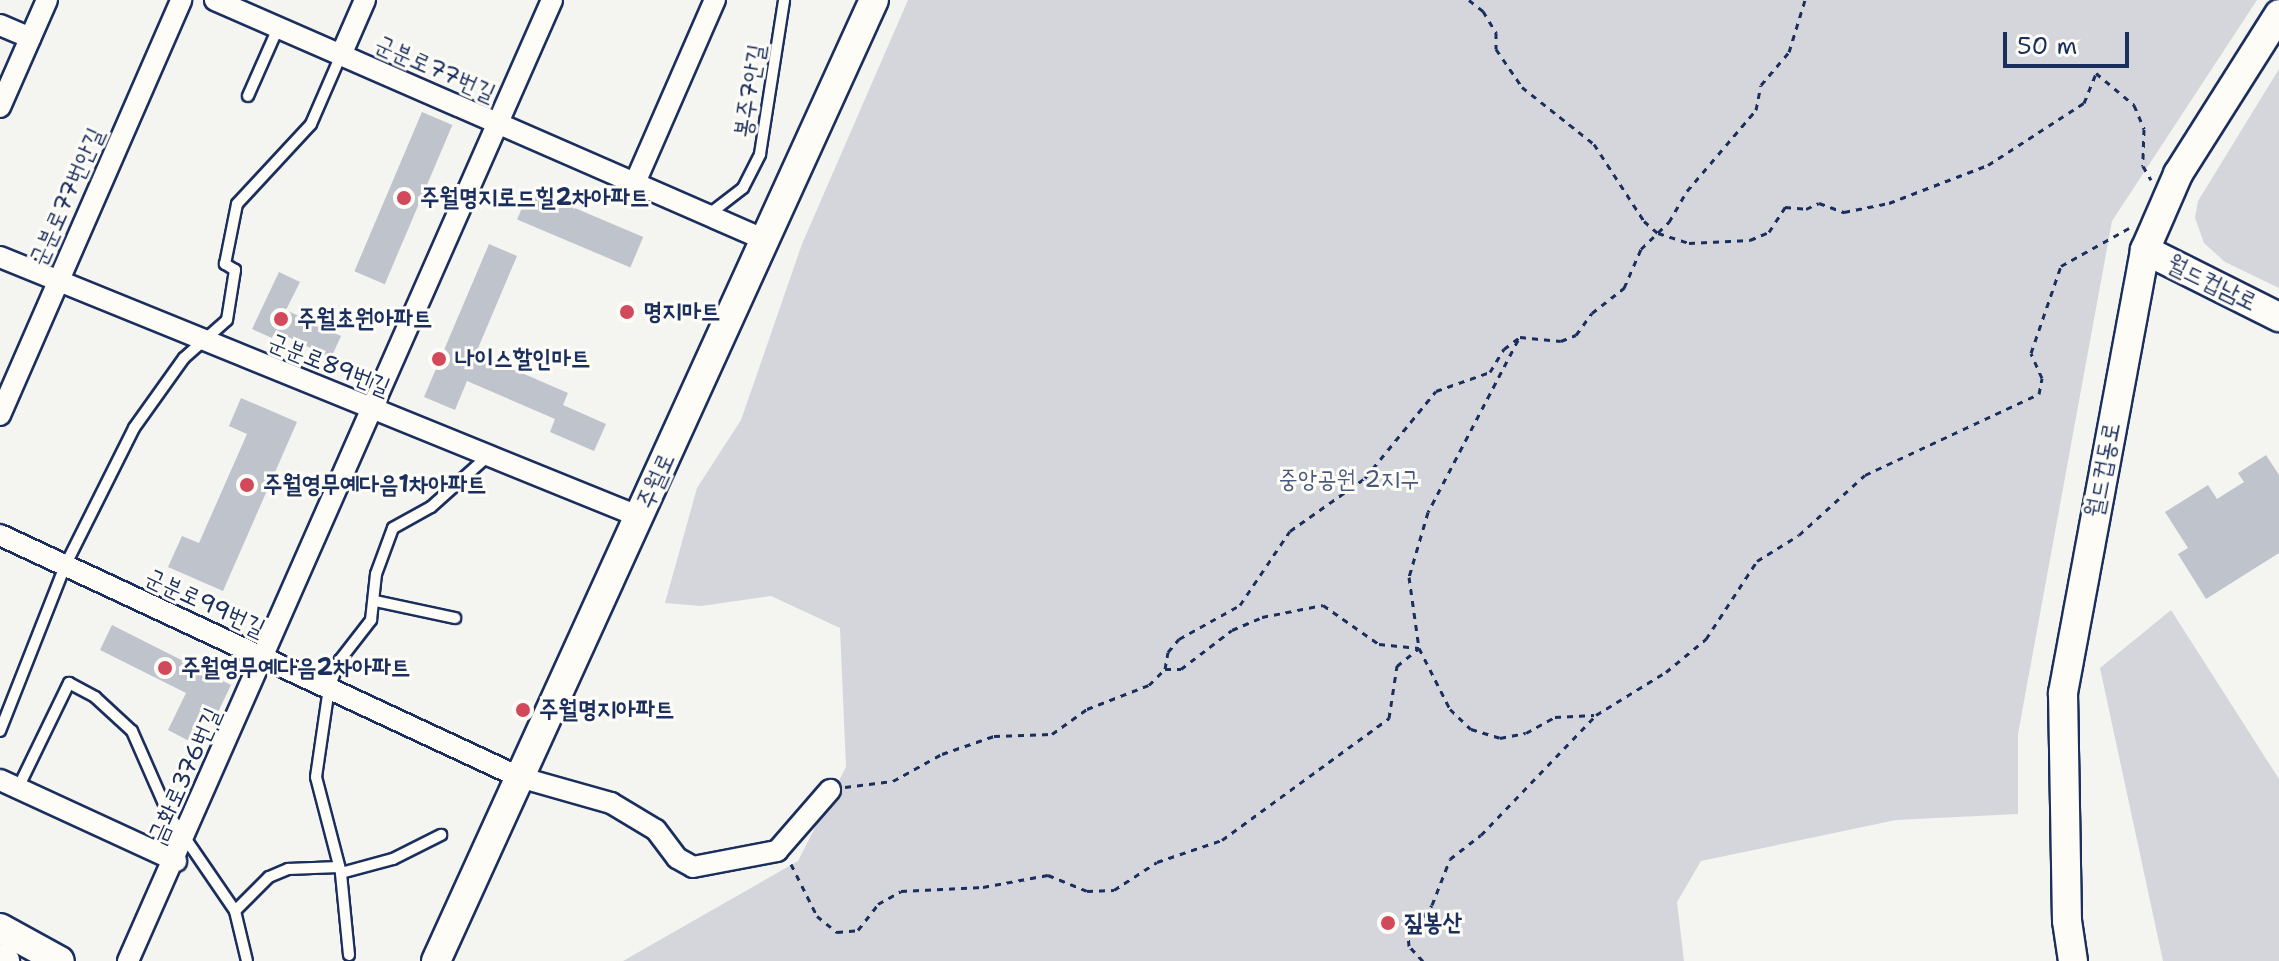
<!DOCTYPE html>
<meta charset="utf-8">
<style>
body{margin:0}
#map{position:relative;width:2279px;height:961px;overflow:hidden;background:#f4f4f1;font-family:"Shantell Sans","Poor Story",sans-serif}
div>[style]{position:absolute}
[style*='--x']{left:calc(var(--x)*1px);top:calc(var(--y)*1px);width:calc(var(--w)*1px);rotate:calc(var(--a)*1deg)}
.green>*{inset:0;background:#d4d6db}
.building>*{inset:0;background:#bfc3cc;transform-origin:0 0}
.path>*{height:3px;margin-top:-1.5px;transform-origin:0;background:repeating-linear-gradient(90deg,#1b2f5e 0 6px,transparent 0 12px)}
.roads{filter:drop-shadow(2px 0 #1b2f5e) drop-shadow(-2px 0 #1b2f5e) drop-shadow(0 2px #1b2f5e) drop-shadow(0 -2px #1b2f5e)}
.lane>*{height:10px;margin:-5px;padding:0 5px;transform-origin:5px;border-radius:5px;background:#fdfcf7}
.street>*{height:20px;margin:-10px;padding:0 10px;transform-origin:10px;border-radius:10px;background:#fdfcf7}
.secondary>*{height:28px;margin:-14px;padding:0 14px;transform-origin:14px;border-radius:14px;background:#fdfcf7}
.dots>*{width:22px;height:22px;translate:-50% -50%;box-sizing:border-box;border:4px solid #fdfcf7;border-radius:50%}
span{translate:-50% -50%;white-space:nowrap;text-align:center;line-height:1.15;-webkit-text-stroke:6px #fdfcf7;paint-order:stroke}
.street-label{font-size:24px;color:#1b2f5e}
.poi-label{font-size:24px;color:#1b2f5e;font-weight:700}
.left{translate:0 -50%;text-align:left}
.park-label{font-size:24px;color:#49597d}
.scale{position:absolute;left:2003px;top:32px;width:126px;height:36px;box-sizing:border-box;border:4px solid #1b2f5e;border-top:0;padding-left:10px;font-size:24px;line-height:28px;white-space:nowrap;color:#1b2f5e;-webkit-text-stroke:6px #fdfcf7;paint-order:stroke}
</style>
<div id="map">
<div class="green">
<i style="clip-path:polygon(908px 0,2257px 0,2112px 221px,2018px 734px,2018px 814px,1896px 820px,1701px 861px,1677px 902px,1684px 961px,623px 961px,798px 861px,846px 767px,840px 628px,771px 596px,701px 606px,665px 603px,697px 488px,741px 420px,802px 244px)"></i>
<i style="clip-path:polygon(2279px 69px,2279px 288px,2225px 262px,2204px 243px,2195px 218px,2198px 201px)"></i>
<i style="clip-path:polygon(2171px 610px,2279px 779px,2279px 961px,2163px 961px,2100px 668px)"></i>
</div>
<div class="building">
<i style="left:422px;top:112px;width:33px;height:173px;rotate:23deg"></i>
<i style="left:530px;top:189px;width:123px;height:33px;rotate:23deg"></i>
<i style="clip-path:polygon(489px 244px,517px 256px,476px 353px,568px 393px,563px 405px,606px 424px,594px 451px,550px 432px,555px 419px,467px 381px,455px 410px,424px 397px)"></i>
<i style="clip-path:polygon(279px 272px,300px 282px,286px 310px,341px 336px,331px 358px,276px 331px,272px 338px,252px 329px)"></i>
<i style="clip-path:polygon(241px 398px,297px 422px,223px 591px,168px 567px,182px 536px,199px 543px,247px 434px,229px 426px)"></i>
<i style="clip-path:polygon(2266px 455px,2279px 475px,2279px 553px,2206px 599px,2178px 554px,2188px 548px,2165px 512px,2208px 485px,2217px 499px,2244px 482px,2238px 473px)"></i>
<i style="clip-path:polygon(112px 625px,231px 685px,218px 712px,211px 708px,193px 743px,168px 730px,186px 693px,100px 650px)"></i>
</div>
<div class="path">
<i style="--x:1469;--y:0;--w:18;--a:38"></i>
<i style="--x:1483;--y:11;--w:26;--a:59"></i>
<i style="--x:1496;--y:33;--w:16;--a:90"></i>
<i style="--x:1496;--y:49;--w:46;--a:55.6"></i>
<i style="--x:1522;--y:87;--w:92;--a:38.4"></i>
<i style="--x:1594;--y:144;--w:92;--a:57"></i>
<i style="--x:1644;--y:221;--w:18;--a:41"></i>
<i style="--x:1658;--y:233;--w:33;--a:18"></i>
<i style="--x:1689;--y:243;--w:61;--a:-2.8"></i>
<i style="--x:1750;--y:240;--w:21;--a:-23"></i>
<i style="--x:1769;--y:232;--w:30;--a:-57"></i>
<i style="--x:1785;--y:207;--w:21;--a:5"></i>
<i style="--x:1806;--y:209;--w:14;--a:-25"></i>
<i style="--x:1819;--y:203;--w:27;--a:20"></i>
<i style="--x:1844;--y:212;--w:46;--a:-11.3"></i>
<i style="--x:1889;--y:203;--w:106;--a:-21"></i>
<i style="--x:1988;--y:165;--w:114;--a:-32.9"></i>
<i style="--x:2084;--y:103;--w:32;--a:-68"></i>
<i style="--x:2096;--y:73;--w:50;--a:40.1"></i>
<i style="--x:2134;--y:105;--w:26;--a:67"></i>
<i style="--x:2144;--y:129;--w:37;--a:92"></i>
<i style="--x:2143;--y:166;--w:16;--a:60"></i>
<i style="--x:1518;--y:340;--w:194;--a:117.6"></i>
<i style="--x:1428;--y:512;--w:68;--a:106.3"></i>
<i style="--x:1409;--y:577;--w:72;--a:82"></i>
<i style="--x:1419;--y:648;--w:68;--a:63.1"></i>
<i style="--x:1450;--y:709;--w:29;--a:44"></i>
<i style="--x:1471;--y:729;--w:30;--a:17"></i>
<i style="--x:1500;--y:738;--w:26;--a:-11"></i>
<i style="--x:1526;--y:733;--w:33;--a:-29"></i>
<i style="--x:1555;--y:717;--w:39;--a:-3"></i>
<i style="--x:1165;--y:669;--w:16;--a:0"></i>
<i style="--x:1181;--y:669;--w:64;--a:-37.4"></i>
<i style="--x:1232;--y:630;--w:33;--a:-23"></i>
<i style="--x:1262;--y:617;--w:62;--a:-11.1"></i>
<i style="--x:1323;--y:605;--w:68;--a:34.9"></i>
<i style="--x:1379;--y:644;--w:40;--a:5.7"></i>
<i style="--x:845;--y:787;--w:48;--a:-7.1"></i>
<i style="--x:893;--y:781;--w:56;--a:-28.9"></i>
<i style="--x:942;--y:754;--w:55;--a:-19.1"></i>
<i style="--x:994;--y:736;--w:58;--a:-2"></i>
<i style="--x:1052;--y:734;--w:43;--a:-35.5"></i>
<i style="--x:1087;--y:709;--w:66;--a:-21.2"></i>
<i style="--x:1149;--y:685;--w:23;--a:-45"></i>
<i style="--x:1165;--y:669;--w:17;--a:-80"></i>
<i style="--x:1168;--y:652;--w:17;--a:-50"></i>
<i style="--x:1179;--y:639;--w:70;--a:-29.1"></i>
<i style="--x:1240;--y:605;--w:89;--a:-56"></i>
<i style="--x:1290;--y:531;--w:92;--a:-35.2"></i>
<i style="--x:1365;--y:478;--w:112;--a:-50.8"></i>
<i style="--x:1436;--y:391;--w:57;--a:-19.4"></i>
<i style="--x:1490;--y:372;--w:27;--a:-59"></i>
<i style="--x:1504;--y:349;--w:20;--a:-37"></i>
<i style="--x:1520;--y:337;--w:41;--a:5.6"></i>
<i style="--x:1561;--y:341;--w:16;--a:-22"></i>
<i style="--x:1576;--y:335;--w:27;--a:-54"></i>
<i style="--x:1592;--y:313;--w:41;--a:-38"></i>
<i style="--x:1624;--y:288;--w:43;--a:-66.4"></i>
<i style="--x:1641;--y:249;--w:39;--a:-44"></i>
<i style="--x:1669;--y:222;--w:36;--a:-60"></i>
<i style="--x:1687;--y:191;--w:106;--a:-49.6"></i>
<i style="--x:1756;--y:110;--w:25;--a:-79"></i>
<i style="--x:1761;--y:85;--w:43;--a:-49.7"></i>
<i style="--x:1789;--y:52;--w:54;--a:-72.9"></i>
<i style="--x:791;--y:864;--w:58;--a:63.4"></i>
<i style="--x:817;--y:916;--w:26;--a:39"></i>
<i style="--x:837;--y:932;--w:21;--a:-5"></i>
<i style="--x:858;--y:930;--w:33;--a:-52"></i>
<i style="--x:878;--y:904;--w:26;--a:-29"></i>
<i style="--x:901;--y:891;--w:82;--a:-2.8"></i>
<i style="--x:983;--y:887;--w:66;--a:-10.5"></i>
<i style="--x:1048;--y:875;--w:42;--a:22.3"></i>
<i style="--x:1087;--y:891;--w:27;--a:-2"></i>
<i style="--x:1114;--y:890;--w:51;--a:-33.1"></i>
<i style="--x:1157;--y:862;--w:69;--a:-18.7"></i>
<i style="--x:1222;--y:840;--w:207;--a:-36.1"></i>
<i style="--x:1389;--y:718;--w:53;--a:-81.3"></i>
<i style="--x:1397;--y:666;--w:28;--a:-39"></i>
<i style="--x:1423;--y:961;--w:21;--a:-133"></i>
<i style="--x:1409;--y:946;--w:11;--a:-95"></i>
<i style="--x:1408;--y:935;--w:38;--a:-51"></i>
<i style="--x:1432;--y:905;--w:49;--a:-68.6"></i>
<i style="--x:1450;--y:859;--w:39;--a:-38"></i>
<i style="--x:1481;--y:835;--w:166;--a:-46.2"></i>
<i style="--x:1596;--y:715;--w:82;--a:-31.6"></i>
<i style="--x:1666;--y:672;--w:52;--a:-39.5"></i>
<i style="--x:1706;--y:639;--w:93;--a:-56.8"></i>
<i style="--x:1757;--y:561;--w:49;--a:-31.8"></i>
<i style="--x:1799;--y:535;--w:89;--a:-42.3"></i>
<i style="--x:1865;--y:475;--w:192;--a:-25"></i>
<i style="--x:2039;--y:394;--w:16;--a:-79"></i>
<i style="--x:2042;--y:378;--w:27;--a:-114"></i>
<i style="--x:2031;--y:353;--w:92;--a:-71"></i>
<i style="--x:2061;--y:266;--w:78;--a:-29.2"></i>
</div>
<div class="roads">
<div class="lane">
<i style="--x:248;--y:96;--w:74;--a:-66.2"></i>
<i style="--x:708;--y:215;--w:44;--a:-37.6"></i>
<i style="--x:743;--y:188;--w:38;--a:-63"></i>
<i style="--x:760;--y:154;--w:156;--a:-81.1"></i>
<i style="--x:375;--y:601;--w:82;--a:12"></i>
<i style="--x:0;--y:731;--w:177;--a:-68.5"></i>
<i style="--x:65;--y:566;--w:154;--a:-63.4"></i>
<i style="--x:134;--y:428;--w:86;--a:-54.5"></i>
<i style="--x:184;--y:358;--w:57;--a:-41.5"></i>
<i style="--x:227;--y:320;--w:51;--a:-80.9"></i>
<i style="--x:235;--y:270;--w:12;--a:-149"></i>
<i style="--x:225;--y:264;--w:61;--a:-78.7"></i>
<i style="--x:237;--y:204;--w:109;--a:-47.2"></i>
<i style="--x:311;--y:124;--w:75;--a:-66.5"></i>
<i style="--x:18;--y:788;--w:117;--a:-64.1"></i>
<i style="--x:69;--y:683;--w:30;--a:28"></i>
<i style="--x:95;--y:697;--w:50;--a:42.6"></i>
<i style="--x:132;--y:731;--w:90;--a:66.3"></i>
<i style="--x:168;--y:813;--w:119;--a:55.6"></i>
<i style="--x:235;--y:911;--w:51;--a:76.5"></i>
<i style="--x:341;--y:873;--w:54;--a:-15.1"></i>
<i style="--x:393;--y:859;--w:54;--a:-26.6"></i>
<i style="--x:235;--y:911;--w:48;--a:-45"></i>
<i style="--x:269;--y:877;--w:21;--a:-23"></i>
<i style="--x:288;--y:869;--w:51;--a:-2.2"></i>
<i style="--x:349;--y:955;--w:82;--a:-95.6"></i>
<i style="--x:341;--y:873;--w:99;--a:-104.6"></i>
<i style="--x:316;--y:777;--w:90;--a:-81.7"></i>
<i style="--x:329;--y:688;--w:30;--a:-69"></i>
<i style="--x:340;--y:660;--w:51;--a:-52.2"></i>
<i style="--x:371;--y:620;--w:46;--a:-83.8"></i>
<i style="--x:376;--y:574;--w:49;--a:-69.7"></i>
<i style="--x:393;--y:528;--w:43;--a:-28.9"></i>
<i style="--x:431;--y:507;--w:76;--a:-41.8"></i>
</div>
<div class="street">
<i style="--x:215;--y:0;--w:600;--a:23.57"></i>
<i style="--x:0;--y:25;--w:33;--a:23"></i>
<i style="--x:341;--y:55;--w:60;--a:-66.4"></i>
<i style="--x:0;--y:107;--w:117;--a:-66.3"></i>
<i style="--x:634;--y:185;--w:202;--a:-66.4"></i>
<i style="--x:0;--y:257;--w:691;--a:22.11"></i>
<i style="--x:0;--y:415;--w:453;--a:-66.4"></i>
<i style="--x:0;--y:535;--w:573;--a:25"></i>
<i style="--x:519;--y:777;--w:96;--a:15.8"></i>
<i style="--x:611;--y:803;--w:52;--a:31"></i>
<i style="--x:656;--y:830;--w:35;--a:53"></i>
<i style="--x:677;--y:858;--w:18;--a:29"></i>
<i style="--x:693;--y:867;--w:86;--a:-10.8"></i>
<i style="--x:777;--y:851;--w:81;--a:-49"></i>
<i style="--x:0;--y:780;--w:194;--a:24.7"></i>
<i style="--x:128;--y:961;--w:1050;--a:-66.19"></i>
</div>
<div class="secondary">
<i style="--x:2145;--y:250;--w:150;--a:26.6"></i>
<i style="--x:0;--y:928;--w:68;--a:28.8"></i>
<i style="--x:0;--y:958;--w:6;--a:31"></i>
<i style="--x:436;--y:961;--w:1056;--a:-65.5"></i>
<i style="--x:2073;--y:961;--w:40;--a:-98.5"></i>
<i style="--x:2067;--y:921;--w:228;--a:-91"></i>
<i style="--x:2063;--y:693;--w:451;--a:-79.5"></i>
<i style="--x:2145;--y:250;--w:83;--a:-66.5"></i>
<i style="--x:2178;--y:174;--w:189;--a:-57.7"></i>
</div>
</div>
<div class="dots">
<i style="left:404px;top:198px;background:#d1495b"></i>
<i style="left:627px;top:312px;background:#d1495b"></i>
<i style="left:281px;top:319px;background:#d1495b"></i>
<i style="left:439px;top:359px;background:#d1495b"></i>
<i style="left:247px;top:485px;background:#d1495b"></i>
<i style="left:165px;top:668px;background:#d1495b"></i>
<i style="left:523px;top:710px;background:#d1495b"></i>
<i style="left:1388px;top:923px;background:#d1495b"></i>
</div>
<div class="street-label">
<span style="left:435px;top:69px;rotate:24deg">군분로77번길</span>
<span style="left:750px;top:91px;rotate:-81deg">봉주7안길</span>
<span style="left:67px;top:197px;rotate:-66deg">군분로77번안길</span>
<span style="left:2212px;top:283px;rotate:26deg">월드컵남로</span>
<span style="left:329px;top:365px;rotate:22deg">군분로89번길</span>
<span style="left:2103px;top:470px;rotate:-79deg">월드컵동로</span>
<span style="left:656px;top:481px;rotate:-66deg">주월로</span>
<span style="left:205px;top:603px;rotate:25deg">군분로99번길</span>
<span style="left:185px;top:775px;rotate:-66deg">금화로376번길</span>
</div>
<div class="poi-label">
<span class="left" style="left:420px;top:198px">주월명지로드힐2차아파트</span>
<span class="left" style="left:643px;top:312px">명지마트</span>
<span class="left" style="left:297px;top:319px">주월초원아파트</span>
<span class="left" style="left:455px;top:359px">나이스할인마트</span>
<span class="left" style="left:263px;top:485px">주월영무예다음1차아파트</span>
<span class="left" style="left:181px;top:668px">주월영무예다음2차아파트</span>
<span class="left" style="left:539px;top:710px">주월명지아파트</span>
<span class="left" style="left:1404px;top:923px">짚봉산</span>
</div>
<div class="park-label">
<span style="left:1349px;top:480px">중앙공원 2지구</span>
</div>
<div class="scale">50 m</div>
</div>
